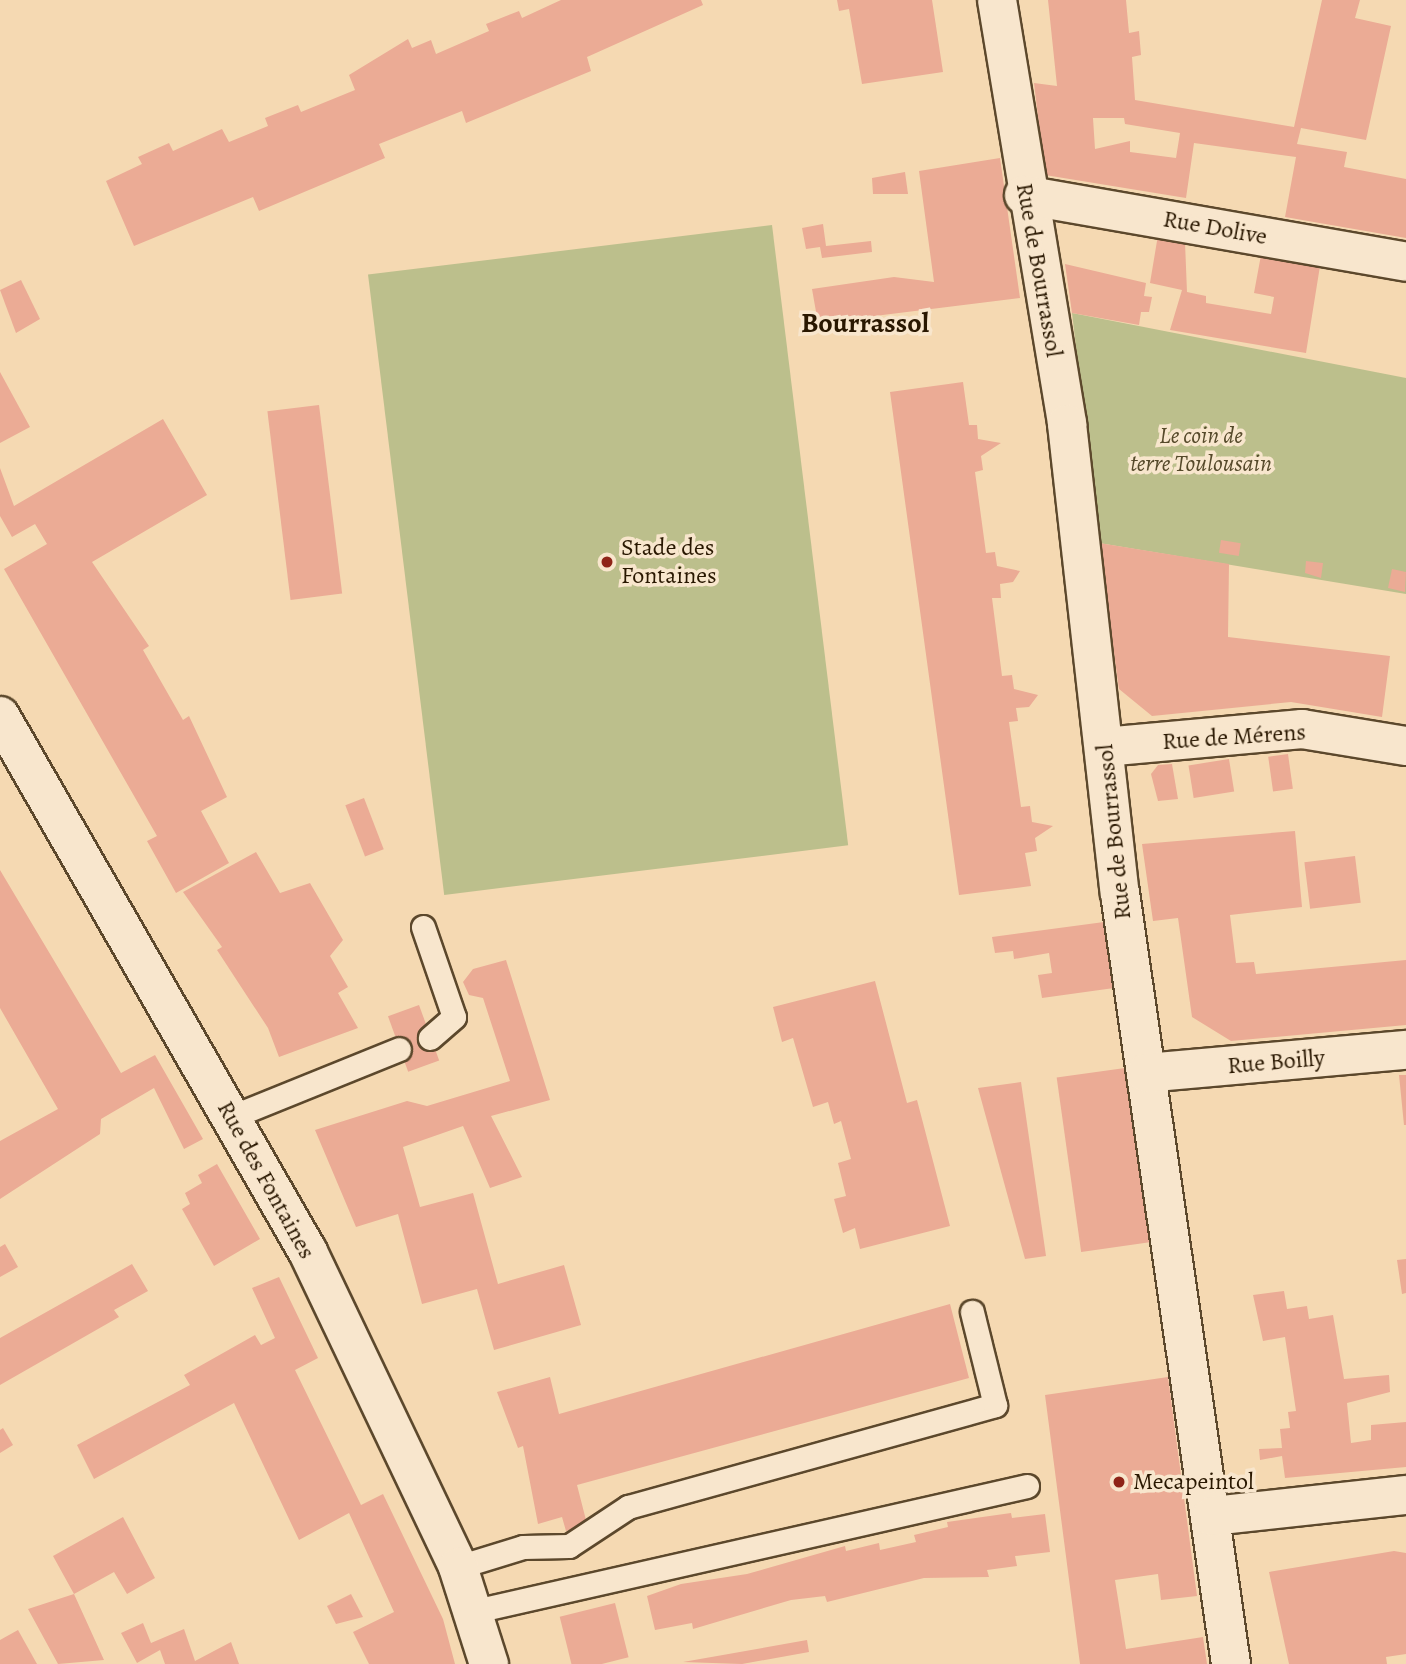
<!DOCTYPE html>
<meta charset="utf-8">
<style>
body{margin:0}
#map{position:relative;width:1406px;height:1664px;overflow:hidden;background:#f5d9b2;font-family:Alegreya,serif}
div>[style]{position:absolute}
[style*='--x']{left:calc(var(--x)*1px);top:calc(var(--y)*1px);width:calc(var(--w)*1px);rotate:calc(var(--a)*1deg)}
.green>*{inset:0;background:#bcbf8c;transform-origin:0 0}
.building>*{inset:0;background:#ebab95;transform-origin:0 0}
.roads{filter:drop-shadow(2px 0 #5c482c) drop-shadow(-2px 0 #5c482c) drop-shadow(0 2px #5c482c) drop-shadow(0 -2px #5c482c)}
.lane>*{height:23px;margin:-11.5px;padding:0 11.5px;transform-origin:11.5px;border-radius:11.5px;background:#f8e6cd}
.street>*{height:38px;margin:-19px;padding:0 19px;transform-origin:19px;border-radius:19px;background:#f8e6cd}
.dots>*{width:19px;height:19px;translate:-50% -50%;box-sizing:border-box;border:4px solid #f8e6cd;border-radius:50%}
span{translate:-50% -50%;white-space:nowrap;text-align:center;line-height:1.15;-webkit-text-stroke:7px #f8e6cd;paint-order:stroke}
.street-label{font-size:24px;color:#291700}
.park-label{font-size:24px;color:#55492a;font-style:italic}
.poi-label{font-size:24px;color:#291700}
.left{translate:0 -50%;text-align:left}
.quarter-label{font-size:28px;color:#291700;font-weight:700}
</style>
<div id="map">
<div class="green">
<i style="left:772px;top:225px;width:625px;height:407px;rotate:83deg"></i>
<i style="clip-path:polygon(1072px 313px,1406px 378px,1406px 594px,1099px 543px)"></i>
</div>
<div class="building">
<i style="clip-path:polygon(561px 0,701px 0,703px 5px,587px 57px,591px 71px,466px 123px,462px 111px,379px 144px,385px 158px,259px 211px,253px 197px,134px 246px,106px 181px,142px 164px,138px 157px,169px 143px,173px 151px,222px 129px,229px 142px,268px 126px,265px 118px,298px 105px,301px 112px,355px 90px,349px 75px,408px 39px,412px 48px,431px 40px,436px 54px,489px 31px,486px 24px,519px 11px,522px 18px)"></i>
<i style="clip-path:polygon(837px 0,932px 0,943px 72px,862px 84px,849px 9px,839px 11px)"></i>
<i style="clip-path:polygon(evenodd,1048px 0,1126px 0,1129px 33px,1139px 31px,1141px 55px,1132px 57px,1135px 100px,1294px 127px,1322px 0,1360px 0,1355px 18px,1391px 26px,1366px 140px,1301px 128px,1297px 144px,1347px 152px,1344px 167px,1406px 179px,1406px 238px,1285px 217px,1296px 157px,1194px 143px,1186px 198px,1045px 175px,1034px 83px,1057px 86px,1048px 0,1093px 118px,1124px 118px,1125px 124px,1180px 133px,1176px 158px,1130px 152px,1130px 141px,1095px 149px,1093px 118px)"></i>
<i style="clip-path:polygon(1000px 158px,1020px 298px,818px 323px,812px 289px,894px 277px,934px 282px,919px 171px)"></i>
<i style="clip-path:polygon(905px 172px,908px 194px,873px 194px,872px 178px)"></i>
<i style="clip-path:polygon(823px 224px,826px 246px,871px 241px,872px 252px,822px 258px,820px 247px,806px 249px,802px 228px)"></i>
<i style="clip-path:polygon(1158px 235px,1185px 242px,1187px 292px,1206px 296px,1206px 303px,1271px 314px,1274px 297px,1254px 293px,1261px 255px,1320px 266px,1306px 353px,1170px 330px,1182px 290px,1150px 283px)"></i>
<i style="clip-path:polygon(1065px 264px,1146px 283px,1144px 296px,1152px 297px,1149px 312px,1141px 312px,1139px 325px,1072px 313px)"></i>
<i style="clip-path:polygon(21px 280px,40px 319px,16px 333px,0 290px)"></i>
<i style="clip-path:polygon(0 372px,30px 427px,0 443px)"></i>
<i style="clip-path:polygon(963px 382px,969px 425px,977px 425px,978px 439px,1001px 443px,981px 456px,983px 470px,975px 472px,986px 553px,995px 552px,997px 566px,1020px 571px,1013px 582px,1000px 584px,1001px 598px,992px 598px,1002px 676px,1012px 675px,1014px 689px,1038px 695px,1029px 707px,1016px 708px,1018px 721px,1009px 722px,1021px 807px,1030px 806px,1032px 822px,1053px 826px,1035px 838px,1037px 851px,1025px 853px,1031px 886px,959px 895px,890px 392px)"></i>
<i style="left:319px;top:405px;width:190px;height:52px;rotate:83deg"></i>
<i style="clip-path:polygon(163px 419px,207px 495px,92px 562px,149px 646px,143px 650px,183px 720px,189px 716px,227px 797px,201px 811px,229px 863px,176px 893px,147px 841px,157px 836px,4px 569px,47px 544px,35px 524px,12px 537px,0 516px,0 468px,14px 506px)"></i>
<i style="left:1221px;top:540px;width:20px;height:13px;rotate:9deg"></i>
<i style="clip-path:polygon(1099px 543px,1229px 564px,1228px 637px,1390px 656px,1382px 717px,1291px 702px,1152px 716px,1119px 689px)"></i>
<i style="clip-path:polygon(1306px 561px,1323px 563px,1321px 578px,1305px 573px)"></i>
<i style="clip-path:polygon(1392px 569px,1406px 572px,1405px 592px,1388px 588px)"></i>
<i style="left:1288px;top:754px;width:35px;height:20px;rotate:82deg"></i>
<i style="left:1229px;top:759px;width:33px;height:41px;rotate:81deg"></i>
<i style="clip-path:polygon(1172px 764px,1178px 799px,1158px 801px,1151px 774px,1158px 765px)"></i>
<i style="left:364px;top:798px;width:55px;height:20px;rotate:69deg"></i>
<i style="clip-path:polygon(1295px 831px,1302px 907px,1230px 915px,1236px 963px,1254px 962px,1256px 974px,1406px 960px,1406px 1025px,1231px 1041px,1192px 1017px,1178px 918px,1153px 921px,1142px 844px)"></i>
<i style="clip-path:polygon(256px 852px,280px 893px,310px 883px,343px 940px,330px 956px,348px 987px,338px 993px,358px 1028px,279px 1057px,268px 1028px,217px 950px,222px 947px,183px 892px)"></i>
<i style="left:1355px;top:856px;width:47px;height:51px;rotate:83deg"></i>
<i style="clip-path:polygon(0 870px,121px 1073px,155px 1055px,203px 1139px,184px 1149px,154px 1088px,101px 1119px,100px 1134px,0 1199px,0 1141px,58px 1109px,0 1008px)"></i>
<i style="clip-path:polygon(1104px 922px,1114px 988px,1042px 998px,1038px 975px,1052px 973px,1049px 953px,1014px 959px,1013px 951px,995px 953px,992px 937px)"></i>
<i style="clip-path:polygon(506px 960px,550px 1100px,491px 1116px,522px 1177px,490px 1188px,463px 1126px,403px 1147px,420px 1207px,473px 1193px,498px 1284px,564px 1265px,581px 1325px,494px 1350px,477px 1289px,422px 1304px,398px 1214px,356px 1227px,315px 1130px,407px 1101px,427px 1106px,510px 1081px,483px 998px,469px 995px,463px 982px,473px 969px)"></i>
<i style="clip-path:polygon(875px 981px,907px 1103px,917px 1100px,950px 1226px,860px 1249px,855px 1228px,843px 1233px,834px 1199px,846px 1196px,838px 1163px,851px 1159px,841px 1121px,834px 1124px,828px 1102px,813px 1107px,793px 1038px,782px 1042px,773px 1007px)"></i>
<i style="left:419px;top:1005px;width:59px;height:33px;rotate:70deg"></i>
<i style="left:1125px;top:1068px;width:176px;height:69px;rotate:82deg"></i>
<i style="clip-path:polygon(1399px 1075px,1406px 1075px,1406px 1125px,1404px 1125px)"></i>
<i style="clip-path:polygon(1021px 1082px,1046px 1256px,1025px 1259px,978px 1088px)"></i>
<i style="clip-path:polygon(217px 1164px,260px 1239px,214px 1266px,182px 1209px,190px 1204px,185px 1193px,202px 1183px,198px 1175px)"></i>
<i style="clip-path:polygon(5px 1244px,18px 1267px,0 1277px,0 1247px)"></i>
<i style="clip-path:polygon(1406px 1259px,1406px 1293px,1402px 1294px,1397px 1260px)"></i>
<i style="clip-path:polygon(132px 1264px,148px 1291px,114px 1310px,119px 1317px,0 1385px,0 1338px)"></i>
<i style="clip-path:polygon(279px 1277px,318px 1358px,295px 1370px,361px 1505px,383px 1494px,443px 1619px,455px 1664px,369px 1664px,353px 1632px,394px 1612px,349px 1513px,299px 1540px,234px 1403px,94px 1479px,77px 1445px,190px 1385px,184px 1375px,255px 1335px,261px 1345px,275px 1338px,252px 1288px)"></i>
<i style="clip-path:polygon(1284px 1291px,1287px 1309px,1307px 1306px,1309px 1319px,1333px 1315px,1344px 1379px,1389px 1375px,1390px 1392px,1347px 1403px,1351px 1443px,1371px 1440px,1371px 1425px,1406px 1422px,1406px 1467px,1285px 1478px,1282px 1456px,1260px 1460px,1259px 1449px,1282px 1448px,1280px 1429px,1290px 1428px,1288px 1412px,1296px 1411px,1285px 1337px,1263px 1341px,1253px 1295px)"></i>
<i style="clip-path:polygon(950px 1304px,969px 1378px,577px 1485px,587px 1524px,566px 1531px,562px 1517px,538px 1524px,523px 1446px,518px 1448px,497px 1392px,550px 1377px,559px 1414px)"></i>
<i style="clip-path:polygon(1168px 1377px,1197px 1596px,1161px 1600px,1158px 1574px,1115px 1580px,1126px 1649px,1203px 1637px,1207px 1664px,1080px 1664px,1045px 1395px)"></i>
<i style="clip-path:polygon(3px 1428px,13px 1445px,0 1453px,0 1430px)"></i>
<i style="clip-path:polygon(1011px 1513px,1012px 1518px,1045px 1514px,1050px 1552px,1015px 1556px,1017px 1566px,987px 1570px,989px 1577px,924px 1578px,827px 1602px,825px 1596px,791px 1600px,693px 1629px,692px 1623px,655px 1630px,647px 1596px,681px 1584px,747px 1574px,845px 1546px,846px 1551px,879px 1543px,880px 1550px,916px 1542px,914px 1535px,948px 1527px,947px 1522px)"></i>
<i style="clip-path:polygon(123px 1517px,155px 1578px,127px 1594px,114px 1572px,74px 1594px,104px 1660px,58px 1664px,28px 1609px,74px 1594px,53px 1556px)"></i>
<i style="clip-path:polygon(1394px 1551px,1406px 1553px,1406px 1654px,1386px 1657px,1387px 1664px,1289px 1664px,1269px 1572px)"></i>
<i style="clip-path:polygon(351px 1594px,363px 1617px,336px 1624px,327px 1606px)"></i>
<i style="left:615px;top:1603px;width:56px;height:57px;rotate:76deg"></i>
<i style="clip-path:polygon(143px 1623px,151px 1643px,184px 1629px,195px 1661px,231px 1642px,239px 1664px,165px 1664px,160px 1650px,137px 1663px,121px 1633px)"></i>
<i style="clip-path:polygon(18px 1630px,37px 1664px,0 1664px,0 1640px)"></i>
<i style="clip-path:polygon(807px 1640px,809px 1652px,742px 1664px,683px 1662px)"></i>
</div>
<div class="roads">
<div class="lane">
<i style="--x:423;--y:927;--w:95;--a:71"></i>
<i style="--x:454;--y:1017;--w:32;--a:139"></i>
<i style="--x:231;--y:1117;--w:181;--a:-22"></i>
<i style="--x:458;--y:1567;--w:68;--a:-17.1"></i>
<i style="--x:523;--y:1547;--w:46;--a:-1.2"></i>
<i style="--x:569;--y:1546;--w:71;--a:-33.5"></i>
<i style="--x:628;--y:1507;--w:381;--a:-15.5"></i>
<i style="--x:995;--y:1405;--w:96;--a:-103.9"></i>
<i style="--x:475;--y:1611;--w:566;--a:-12.76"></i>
</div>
<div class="street">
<i style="--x:997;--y:0;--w:430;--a:80.6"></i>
<i style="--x:1067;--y:424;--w:472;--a:83.6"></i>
<i style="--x:1120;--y:893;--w:779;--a:81.81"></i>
<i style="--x:1024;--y:195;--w:388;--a:9.9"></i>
<i style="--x:0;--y:716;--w:618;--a:60.12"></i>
<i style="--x:308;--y:1252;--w:349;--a:64.5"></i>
<i style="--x:458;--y:1567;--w:102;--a:72.3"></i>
<i style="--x:1104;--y:747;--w:199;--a:-5.2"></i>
<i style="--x:1302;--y:729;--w:105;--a:9.3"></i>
<i style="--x:1146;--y:1073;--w:261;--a:-5.1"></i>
<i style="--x:1212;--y:1516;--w:195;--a:-6.2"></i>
</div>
</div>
<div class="dots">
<i style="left:607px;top:562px;background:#8f2418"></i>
<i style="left:1119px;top:1482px;background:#8f2418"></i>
</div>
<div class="street-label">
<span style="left:1215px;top:228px;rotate:10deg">Rue Dolive</span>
<span style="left:1039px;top:270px;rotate:80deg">Rue de Bourrassol</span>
<span style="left:1234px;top:737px;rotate:-4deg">Rue de Mérens</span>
<span style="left:1114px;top:832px;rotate:-96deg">Rue de Bourrassol</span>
<span style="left:1276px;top:1062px;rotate:-5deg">Rue Boilly</span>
<span style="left:266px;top:1180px;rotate:61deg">Rue des Fontaines</span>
</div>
<div class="park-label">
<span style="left:1201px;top:450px">Le coin de<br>terre Toulousain</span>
</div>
<div class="poi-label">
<span class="left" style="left:621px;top:562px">Stade des<br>Fontaines</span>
<span class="left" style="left:1133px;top:1482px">Mecapeintol</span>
</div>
<div class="quarter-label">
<span style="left:865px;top:323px">Bourrassol</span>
</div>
</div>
